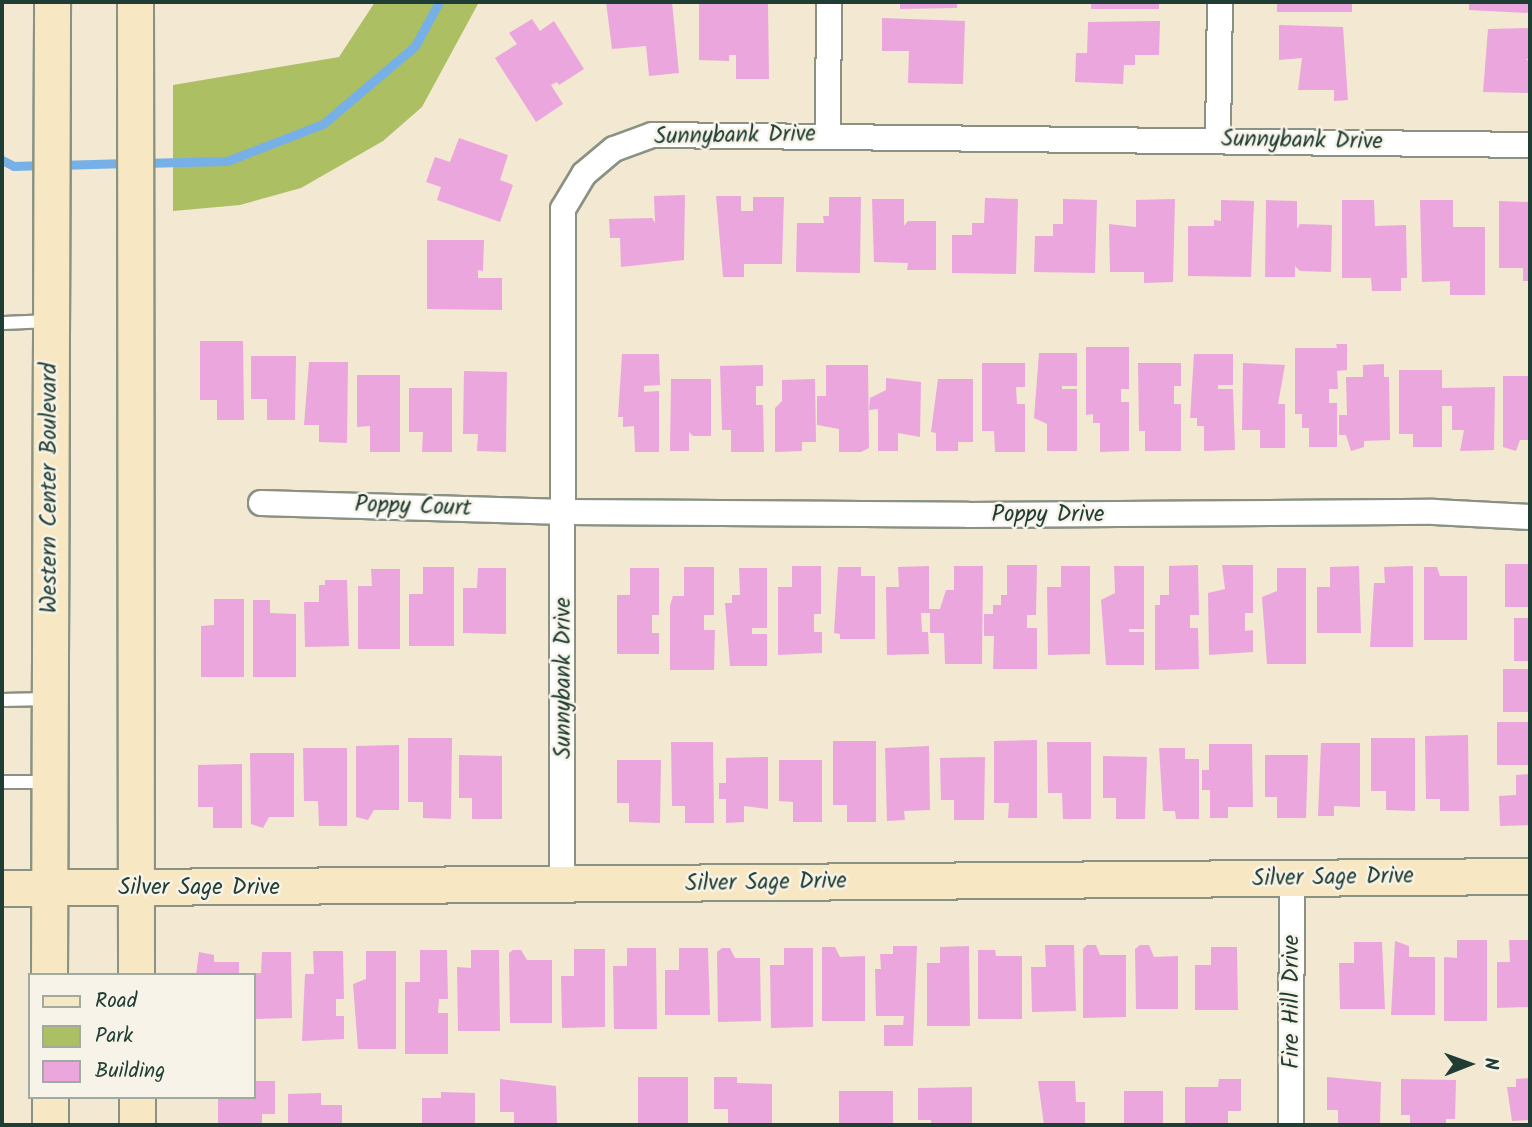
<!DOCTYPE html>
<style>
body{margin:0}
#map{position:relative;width:1532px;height:1127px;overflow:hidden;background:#f3e8d2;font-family:Kalam,sans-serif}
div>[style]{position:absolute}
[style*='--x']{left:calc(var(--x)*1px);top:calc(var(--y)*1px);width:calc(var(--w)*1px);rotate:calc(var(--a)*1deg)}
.green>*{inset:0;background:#acbf62}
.stream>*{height:9px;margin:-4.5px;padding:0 4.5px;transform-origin:4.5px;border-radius:4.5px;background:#77b0e7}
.building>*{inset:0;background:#eba6de;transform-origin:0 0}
.roads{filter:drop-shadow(2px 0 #899283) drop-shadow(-2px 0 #899283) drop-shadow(0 2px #899283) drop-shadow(0 -2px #899283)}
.lane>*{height:12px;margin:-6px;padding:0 6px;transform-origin:6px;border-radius:6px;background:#fff}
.street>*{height:24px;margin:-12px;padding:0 12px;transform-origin:12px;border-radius:12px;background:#fff}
.secondary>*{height:35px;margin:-17.5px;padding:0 17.5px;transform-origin:17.5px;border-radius:17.5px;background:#f7e8c3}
span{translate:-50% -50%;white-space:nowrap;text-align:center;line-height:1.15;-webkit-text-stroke:5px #f7f3e8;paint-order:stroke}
.street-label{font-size:23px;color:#1f3d34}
.frame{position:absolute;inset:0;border:4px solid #1f3d34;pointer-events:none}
.legend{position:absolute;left:28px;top:973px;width:228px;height:126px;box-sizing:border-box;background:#f7f3e8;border:2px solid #a1aaa0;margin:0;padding:9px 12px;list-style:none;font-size:21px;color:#1f3d34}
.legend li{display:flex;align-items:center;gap:14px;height:35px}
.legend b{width:35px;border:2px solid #a1aaa0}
.north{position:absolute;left:1434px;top:1029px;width:70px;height:70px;-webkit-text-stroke:5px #f7f3e8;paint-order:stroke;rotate:89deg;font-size:19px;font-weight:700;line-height:28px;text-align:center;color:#1f3d34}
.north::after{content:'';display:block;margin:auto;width:24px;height:32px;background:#1f3d34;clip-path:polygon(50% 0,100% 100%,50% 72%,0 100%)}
</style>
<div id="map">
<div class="green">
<i style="clip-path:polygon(375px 2px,479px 2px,422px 107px,383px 141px,301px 188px,240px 205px,173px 211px,173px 85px,339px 57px)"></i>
</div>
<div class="stream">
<i style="--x:2;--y:160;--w:13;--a:27"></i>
<i style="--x:14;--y:166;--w:30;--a:-2"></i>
<i style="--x:142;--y:163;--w:85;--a:-1.3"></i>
<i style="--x:227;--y:161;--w:103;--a:-21.1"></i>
<i style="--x:323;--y:124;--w:121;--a:-40.3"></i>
<i style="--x:415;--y:46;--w:50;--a:-61.4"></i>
<i style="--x:58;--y:165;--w:70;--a:-1.6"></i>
</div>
<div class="building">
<i style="clip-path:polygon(606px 2px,672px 2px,679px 73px,649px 76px,646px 46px,612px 49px)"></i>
<i style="clip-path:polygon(744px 2px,768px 4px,769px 79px,736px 79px,736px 55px,729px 55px,729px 61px,699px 60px,699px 3px)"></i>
<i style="clip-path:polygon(900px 2px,957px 2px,957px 8px,900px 9px)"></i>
<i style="left:1091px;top:2px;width:68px;height:7px"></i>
<i style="left:1277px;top:2px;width:75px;height:10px"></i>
<i style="clip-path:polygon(1469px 2px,1530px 2px,1530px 8px,1527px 13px,1469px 10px)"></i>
<i style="clip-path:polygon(882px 18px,965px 21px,963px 84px,908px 83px,909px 51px,882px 51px)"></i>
<i style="clip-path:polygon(532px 19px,540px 31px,554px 21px,584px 69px,559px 85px,557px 82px,551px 85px,563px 104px,536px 122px,495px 58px,517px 44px,509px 33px)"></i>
<i style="clip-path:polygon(1160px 21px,1159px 55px,1135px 55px,1135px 65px,1124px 65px,1123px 84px,1075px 82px,1076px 53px,1087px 53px,1088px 22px)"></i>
<i style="clip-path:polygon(1279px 25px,1343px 27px,1348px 100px,1334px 101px,1334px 90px,1298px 90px,1302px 58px,1279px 60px)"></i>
<i style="clip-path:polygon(1530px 28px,1530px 59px,1526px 59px,1530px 62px,1530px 93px,1483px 92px,1488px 29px)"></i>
<i style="clip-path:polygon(459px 138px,508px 155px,500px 180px,513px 185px,500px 222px,437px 200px,441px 187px,426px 182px,435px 157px,450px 162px)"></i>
<i style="clip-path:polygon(685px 195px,684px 260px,621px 267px,620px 238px,610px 238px,609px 219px,652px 218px,655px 223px,654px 196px)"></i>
<i style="clip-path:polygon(716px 196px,741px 196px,741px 211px,753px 211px,753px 197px,784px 197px,782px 264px,744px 264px,744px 277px,723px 277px)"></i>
<i style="clip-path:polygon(829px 197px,861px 197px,860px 273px,796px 272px,797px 223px,824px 223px,823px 216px,829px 216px)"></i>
<i style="clip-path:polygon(985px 198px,1018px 199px,1016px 274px,952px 273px,952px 235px,972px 235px,972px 223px,984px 223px)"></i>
<i style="clip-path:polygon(872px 199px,904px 199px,904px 226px,908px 221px,936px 221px,936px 270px,907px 270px,908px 263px,874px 262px)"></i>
<i style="clip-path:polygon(1063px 199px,1097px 200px,1095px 273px,1034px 272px,1035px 236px,1053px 236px,1053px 224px,1063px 224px)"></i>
<i style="clip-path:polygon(1175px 199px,1173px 282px,1144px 283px,1144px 272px,1110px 272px,1109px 224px,1136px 227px,1136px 200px)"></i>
<i style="clip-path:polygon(1221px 200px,1254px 201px,1251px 277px,1188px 276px,1188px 226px,1214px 226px,1214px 220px,1221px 221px)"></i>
<i style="clip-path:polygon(1266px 200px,1297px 201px,1297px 229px,1300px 224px,1332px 225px,1331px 272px,1300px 271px,1295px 266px,1295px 277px,1265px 277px)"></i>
<i style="clip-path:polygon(1342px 200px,1374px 200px,1375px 226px,1406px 225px,1407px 278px,1401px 278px,1401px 291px,1372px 291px,1371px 278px,1342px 278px)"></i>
<i style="clip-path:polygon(1420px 200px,1453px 200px,1453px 227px,1485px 227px,1485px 295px,1450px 295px,1450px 281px,1422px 282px)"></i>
<i style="clip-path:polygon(1499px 201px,1529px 202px,1530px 281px,1523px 281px,1523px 268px,1499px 268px)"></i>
<i style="clip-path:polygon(427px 240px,484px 240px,483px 271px,478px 270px,478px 278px,502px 278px,502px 310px,427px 309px)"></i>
<i style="clip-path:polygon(200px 341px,243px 341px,244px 420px,217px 420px,217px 400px,200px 400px)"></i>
<i style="clip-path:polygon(1336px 344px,1347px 344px,1347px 370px,1337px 371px,1338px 389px,1329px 389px,1329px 403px,1337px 403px,1337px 447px,1309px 447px,1309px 428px,1302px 428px,1302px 414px,1295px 414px,1295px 348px,1337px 348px)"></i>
<i style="clip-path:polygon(1086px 347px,1129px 347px,1129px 389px,1121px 389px,1121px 402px,1129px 402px,1129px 451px,1100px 452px,1100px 423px,1093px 423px,1093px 414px,1086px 415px)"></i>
<i style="clip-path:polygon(1039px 353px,1077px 353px,1077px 386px,1062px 386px,1062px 389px,1077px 389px,1077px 451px,1047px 451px,1047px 424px,1034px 418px)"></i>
<i style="clip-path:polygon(622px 354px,659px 354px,660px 385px,644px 386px,644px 392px,659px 391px,659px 452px,635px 452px,634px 426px,623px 427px,623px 417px,618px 417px)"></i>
<i style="clip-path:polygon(1194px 354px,1233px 354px,1233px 385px,1218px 385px,1218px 389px,1233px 389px,1235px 450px,1204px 451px,1204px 426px,1197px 426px,1197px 418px,1190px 418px)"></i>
<i style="clip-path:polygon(251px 356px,296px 356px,295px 420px,267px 420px,267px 399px,251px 399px)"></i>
<i style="clip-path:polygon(309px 362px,348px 362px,347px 443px,319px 442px,319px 425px,304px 425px)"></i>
<i style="clip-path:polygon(982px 363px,1025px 363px,1025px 387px,1016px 387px,1017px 404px,1025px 404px,1025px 452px,995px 452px,994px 431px,982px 431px)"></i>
<i style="clip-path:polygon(1138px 363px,1181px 363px,1181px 386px,1174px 386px,1174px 404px,1181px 404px,1181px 451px,1145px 451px,1145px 431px,1139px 431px)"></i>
<i style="clip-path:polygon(1243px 363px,1285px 365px,1278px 404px,1285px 404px,1285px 448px,1260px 448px,1260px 430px,1242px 430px)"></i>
<i style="clip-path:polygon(1384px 364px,1384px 377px,1389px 377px,1390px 440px,1364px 441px,1364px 447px,1351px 451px,1346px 435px,1339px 435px,1339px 415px,1347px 415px,1346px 377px,1363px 377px,1363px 365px)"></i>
<i style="clip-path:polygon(763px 365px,763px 386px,756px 386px,756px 405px,763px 405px,764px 452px,731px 452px,731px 430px,722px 430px,720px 366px)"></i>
<i style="clip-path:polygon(826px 365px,868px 365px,869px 448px,861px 452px,839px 452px,839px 429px,817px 425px,817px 396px,826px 396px)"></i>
<i style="clip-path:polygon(1399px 370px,1442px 370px,1442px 388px,1495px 387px,1494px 450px,1460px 451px,1464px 430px,1452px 430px,1452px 406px,1442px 406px,1442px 447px,1413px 447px,1413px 434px,1399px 434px)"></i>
<i style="clip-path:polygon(464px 371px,507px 372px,506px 452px,477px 451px,478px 434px,463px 434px)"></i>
<i style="clip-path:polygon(357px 375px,400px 375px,400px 452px,370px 452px,370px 426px,357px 427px)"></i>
<i style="clip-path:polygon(1503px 376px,1530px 376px,1530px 440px,1520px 440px,1516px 451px,1503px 447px)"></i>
<i style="clip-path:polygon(886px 378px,921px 382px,920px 437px,898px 433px,898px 451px,878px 451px,878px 409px,869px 410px,870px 398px,886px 390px)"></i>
<i style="clip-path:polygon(671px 379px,711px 379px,711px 436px,693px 436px,689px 432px,689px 451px,670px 451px)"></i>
<i style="clip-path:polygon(815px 379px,816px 442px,802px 442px,802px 451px,775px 452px,775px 408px,782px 401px,782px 380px)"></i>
<i style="clip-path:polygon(938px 379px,973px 379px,973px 442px,958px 442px,958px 451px,936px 451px,936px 433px,931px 432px)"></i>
<i style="clip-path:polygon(409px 388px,452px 388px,452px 452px,422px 452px,423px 432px,409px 432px)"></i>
<i style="left:1505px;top:564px;width:25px;height:43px"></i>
<i style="clip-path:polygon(1007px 565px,1037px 565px,1036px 615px,1027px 615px,1027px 628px,1037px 628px,1037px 669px,993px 669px,994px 636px,984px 636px,984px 614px,993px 614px,993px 605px,1001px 605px,1001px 595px,1007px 595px)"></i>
<i style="clip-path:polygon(1198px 565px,1199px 615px,1190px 615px,1190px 628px,1198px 628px,1199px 669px,1155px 670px,1155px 605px,1160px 605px,1160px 595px,1169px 595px,1169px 566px)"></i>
<i style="clip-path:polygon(1222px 565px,1253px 565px,1253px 613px,1245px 613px,1245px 631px,1253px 630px,1253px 652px,1209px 655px,1208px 593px,1225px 589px)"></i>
<i style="clip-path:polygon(792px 566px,821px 566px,821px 614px,814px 614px,814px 632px,822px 632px,822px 653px,778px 655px,778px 587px,792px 587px)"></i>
<i style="clip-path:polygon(929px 566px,929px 609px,940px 609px,946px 590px,954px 590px,954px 566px,983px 566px,982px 664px,945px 664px,944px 633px,930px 633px,930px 613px,921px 613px,922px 632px,928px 632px,929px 654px,887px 655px,886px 587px,899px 587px,898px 567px)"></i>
<i style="clip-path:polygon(1061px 566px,1090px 566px,1090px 654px,1048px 655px,1047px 587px,1061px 587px)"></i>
<i style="clip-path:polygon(1114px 566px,1144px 566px,1144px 629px,1129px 629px,1129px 632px,1144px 632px,1144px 665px,1106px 665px,1101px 600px,1115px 593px)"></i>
<i style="clip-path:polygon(1359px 566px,1361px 633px,1317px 633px,1317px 587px,1330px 587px,1330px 567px)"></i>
<i style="clip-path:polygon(1413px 566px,1413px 647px,1370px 647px,1374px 583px,1385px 583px,1384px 567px)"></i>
<i style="clip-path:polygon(423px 567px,454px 567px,454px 646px,409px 646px,409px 594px,423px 594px)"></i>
<i style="clip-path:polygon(684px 567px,714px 567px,714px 615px,704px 615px,704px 630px,715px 630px,714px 670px,670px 670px,670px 605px,673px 596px,684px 596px)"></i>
<i style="clip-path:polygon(838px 567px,861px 567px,861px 576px,875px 576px,875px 639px,840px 639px,840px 634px,834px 633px)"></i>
<i style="clip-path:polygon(1424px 567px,1437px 567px,1440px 576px,1467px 576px,1467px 640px,1424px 640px)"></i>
<i style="clip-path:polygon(478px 568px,506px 568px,506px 634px,463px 633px,463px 588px,477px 588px)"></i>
<i style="clip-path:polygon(630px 568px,659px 568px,659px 615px,652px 615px,652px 633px,659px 633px,659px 654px,617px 654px,617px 595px,630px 595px)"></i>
<i style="clip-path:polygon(739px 568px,767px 568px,767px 628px,752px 628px,752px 634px,767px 634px,767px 666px,730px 666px,725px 603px,732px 603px,732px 595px,740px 595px)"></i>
<i style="clip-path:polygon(1277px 568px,1306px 568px,1306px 664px,1267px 664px,1262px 597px,1277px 591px)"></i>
<i style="clip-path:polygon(371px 569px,400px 569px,400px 649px,358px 649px,358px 586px,372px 586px)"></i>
<i style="clip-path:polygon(325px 580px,347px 580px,349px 646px,305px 647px,304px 602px,319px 602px,319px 585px,325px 585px)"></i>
<i style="clip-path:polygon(214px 599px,244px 599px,244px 677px,201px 677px,201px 626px,214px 625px)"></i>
<i style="clip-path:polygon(253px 600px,270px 600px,270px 613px,296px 614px,296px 677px,253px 677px)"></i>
<i style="left:1514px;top:618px;width:16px;height:43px"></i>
<i style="left:1503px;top:669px;width:27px;height:43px"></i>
<i style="left:1497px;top:722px;width:33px;height:43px"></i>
<i style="clip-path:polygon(1468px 735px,1469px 811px,1440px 811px,1440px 799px,1426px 799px,1425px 736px)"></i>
<i style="clip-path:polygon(408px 738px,452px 738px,451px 819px,423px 818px,423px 802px,408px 802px)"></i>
<i style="clip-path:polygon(1371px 738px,1415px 738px,1415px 811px,1386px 810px,1386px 791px,1371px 791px)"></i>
<i style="clip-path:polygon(1037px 740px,1037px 818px,1008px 818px,1009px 803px,994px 803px,994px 741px)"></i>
<i style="clip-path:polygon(833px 741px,876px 741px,876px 822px,847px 822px,847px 805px,833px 805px)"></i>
<i style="clip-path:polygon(671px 742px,713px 742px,714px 823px,685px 823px,685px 806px,672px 806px)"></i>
<i style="clip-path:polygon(1047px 742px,1091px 742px,1091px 819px,1063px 819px,1062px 793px,1048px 793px)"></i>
<i style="clip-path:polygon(1321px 743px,1360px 743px,1360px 807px,1334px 806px,1334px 816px,1318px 816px)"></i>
<i style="clip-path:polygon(1209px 744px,1252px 744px,1253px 807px,1228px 807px,1228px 818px,1210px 818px,1210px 790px,1202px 790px,1202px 770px,1209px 770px)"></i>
<i style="clip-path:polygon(399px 745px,399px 810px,374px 810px,368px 820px,356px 817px,356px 746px)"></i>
<i style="clip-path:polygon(929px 746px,930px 810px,904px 811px,905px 820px,887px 821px,885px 748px)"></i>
<i style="clip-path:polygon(303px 748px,347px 748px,347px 826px,319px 826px,318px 801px,304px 801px)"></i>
<i style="clip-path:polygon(1159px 748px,1185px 748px,1185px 759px,1199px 759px,1199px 819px,1176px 819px,1175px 811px,1163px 811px)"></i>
<i style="clip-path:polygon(250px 753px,294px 753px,294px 817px,269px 817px,263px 828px,251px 824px)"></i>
<i style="clip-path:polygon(459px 755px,502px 756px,502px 819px,472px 819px,472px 798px,459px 798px)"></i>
<i style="clip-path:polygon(1265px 755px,1308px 755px,1306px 818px,1277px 818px,1277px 797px,1265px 797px)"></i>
<i style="clip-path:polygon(1103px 756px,1147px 757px,1145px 819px,1116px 819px,1116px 798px,1103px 798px)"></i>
<i style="clip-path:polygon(768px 757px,768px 809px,744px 806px,744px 822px,726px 823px,726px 799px,719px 799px,719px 783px,726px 783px,726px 758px)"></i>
<i style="clip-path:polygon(985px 757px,984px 820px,954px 820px,954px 800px,941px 800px,940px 758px)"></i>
<i style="clip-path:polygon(617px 760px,661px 760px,660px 823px,629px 822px,629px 803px,617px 803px)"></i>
<i style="clip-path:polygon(779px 760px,822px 760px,822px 822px,793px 822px,793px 802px,779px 801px)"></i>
<i style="clip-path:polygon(242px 764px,242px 828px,213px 828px,213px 807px,198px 807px,198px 765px)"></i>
<i style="clip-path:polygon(1530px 774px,1530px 825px,1500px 826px,1499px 796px,1516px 795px,1516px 775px)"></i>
<i style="clip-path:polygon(1457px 940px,1487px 940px,1487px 1021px,1444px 1021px,1444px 957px,1457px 958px)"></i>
<i style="clip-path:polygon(1509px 940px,1530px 940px,1530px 1007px,1497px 1008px,1497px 962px,1510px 962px)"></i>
<i style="clip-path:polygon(1395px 941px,1409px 946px,1409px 957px,1435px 957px,1435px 1015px,1391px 1015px)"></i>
<i style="clip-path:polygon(1354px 942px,1382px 942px,1385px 1009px,1340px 1009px,1339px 963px,1354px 963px)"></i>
<i style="clip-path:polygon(1045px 945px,1074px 945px,1076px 1011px,1032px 1012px,1031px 967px,1046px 967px)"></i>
<i style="clip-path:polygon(1087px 945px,1096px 945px,1100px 955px,1126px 955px,1126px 1017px,1083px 1018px,1083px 949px)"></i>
<i style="clip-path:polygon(1140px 945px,1149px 945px,1154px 957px,1178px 956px,1178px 1009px,1136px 1009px,1135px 949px)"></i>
<i style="clip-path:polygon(893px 946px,917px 946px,913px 1046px,884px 1046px,884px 1025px,903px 1025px,904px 1016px,876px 1016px,875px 969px,881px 969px,880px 954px,893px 954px)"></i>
<i style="clip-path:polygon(969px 946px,970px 1026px,927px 1026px,927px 963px,940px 963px,940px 947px)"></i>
<i style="clip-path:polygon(822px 947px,835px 947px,840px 957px,865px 956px,865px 1021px,822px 1021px)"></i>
<i style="clip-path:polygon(1211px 947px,1237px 947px,1238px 1010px,1195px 1010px,1195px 965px,1211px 965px)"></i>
<i style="clip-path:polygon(627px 948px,656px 948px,657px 1029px,614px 1029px,613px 966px,627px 966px)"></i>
<i style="clip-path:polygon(679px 948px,708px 948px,710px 1015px,665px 1015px,665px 970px,679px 970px)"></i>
<i style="clip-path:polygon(722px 948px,730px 948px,735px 958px,760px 958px,761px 1021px,718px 1022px,717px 952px)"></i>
<i style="clip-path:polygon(784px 948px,813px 948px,813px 1027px,771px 1028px,770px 965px,784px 965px)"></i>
<i style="clip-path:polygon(574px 949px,605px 949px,605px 1027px,562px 1028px,561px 976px,574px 976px)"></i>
<i style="clip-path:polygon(420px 950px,447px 950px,448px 999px,439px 999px,438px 1013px,448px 1013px,448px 1054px,405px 1054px,405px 982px,420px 982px)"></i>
<i style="clip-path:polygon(471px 950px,499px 950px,500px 1031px,458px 1031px,457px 967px,471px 968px)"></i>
<i style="clip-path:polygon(513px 950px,521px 950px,527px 960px,552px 960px,552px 1023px,510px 1023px,509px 953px)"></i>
<i style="clip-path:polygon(978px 950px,995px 950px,996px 956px,1022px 956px,1022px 1019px,978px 1019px)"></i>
<i style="clip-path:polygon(313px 951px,343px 951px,344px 999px,336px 999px,336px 1016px,344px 1016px,344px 1039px,302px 1041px,305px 974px,314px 974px)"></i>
<i style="clip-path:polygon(366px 951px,396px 951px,396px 1049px,358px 1049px,353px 984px,366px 979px)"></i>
<i style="clip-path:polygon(199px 952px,214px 955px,214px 962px,239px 962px,239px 975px,196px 975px)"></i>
<i style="clip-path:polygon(262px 952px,291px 952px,292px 1018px,254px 1019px,254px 973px,261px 973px)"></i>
<i style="left:688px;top:1077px;width:48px;height:50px;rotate:90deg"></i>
<i style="clip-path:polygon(714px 1077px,737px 1077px,737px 1083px,772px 1084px,772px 1125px,728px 1125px,728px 1109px,714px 1109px)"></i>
<i style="clip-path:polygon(1327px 1077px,1381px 1082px,1380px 1125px,1338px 1125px,1338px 1110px,1327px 1110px)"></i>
<i style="clip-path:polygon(1530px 1078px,1530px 1120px,1512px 1121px,1507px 1087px,1516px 1087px,1516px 1079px)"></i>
<i style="clip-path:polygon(500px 1079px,556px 1086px,557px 1125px,514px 1125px,514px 1112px,500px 1112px)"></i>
<i style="clip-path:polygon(1219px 1079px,1241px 1079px,1241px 1111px,1228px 1111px,1228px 1125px,1185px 1125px,1185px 1087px,1218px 1087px)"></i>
<i style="clip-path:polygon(1401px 1079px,1456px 1080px,1455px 1119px,1446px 1119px,1446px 1125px,1410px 1125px,1410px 1115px,1401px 1115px)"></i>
<i style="clip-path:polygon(254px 1081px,275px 1081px,275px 1114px,262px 1114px,262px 1125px,218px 1125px,218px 1097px,254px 1097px)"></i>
<i style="clip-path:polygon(1038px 1081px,1075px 1081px,1076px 1102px,1085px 1102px,1085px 1125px,1044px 1125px)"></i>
<i style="clip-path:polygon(972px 1087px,972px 1125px,931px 1125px,931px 1120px,918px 1120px,918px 1088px)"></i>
<i style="left:839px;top:1091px;width:54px;height:34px"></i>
<i style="left:1124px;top:1091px;width:39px;height:34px"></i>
<i style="clip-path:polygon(441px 1092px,475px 1093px,475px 1125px,422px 1125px,422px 1098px,441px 1098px)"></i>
<i style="clip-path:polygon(321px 1093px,321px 1105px,342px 1105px,342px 1125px,288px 1125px,288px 1094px)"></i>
</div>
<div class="roads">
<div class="lane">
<i style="--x:2;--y:323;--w:48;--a:-2.4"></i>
<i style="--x:2;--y:700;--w:46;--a:-1.2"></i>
<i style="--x:2;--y:782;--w:46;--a:0"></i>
</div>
<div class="street">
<i style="--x:828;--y:134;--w:132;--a:-89.6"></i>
<i style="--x:1218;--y:140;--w:138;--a:-89.2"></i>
<i style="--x:261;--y:503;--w:304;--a:1.7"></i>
<i style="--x:565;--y:512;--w:403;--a:0.4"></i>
<i style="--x:968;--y:515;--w:466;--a:-0.4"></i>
<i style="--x:1434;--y:512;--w:96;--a:3"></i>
<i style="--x:562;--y:885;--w:676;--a:-89.92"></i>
<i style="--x:563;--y:209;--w:41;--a:-59"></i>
<i style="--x:584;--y:174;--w:39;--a:-40"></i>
<i style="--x:614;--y:149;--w:40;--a:-20.2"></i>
<i style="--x:652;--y:135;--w:878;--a:0.65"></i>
<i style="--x:1291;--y:1125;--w:247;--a:-89.8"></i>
</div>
<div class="secondary">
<i style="--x:135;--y:2;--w:973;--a:89.94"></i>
<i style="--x:2;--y:888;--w:1528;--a:-0.45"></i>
<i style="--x:49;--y:975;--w:973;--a:-89.82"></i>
<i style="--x:50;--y:1097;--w:28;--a:90"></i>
<i style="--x:137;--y:1097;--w:28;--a:90"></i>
</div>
</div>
<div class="street-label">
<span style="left:735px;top:136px;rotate:-1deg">Sunnybank Drive</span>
<span style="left:1302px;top:141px;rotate:1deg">Sunnybank Drive</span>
<span style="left:50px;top:488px;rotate:-90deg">Western Center Boulevard</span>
<span style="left:413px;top:507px;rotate:2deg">Poppy Court</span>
<span style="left:1048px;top:515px">Poppy Drive</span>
<span style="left:564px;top:678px;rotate:-90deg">Sunnybank Drive</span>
<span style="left:1333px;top:878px;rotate:-1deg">Silver Sage Drive</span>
<span style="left:766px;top:883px;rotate:-1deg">Silver Sage Drive</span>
<span style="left:199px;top:888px">Silver Sage Drive</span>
<span style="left:1292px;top:1002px;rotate:-90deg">Fire Hill Drive</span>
</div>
<div class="frame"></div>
<ul class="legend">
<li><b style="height:9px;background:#f7e8c3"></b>Road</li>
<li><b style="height:19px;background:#acbf62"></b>Park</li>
<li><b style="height:19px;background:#eba6de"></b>Building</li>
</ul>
<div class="north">N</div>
</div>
